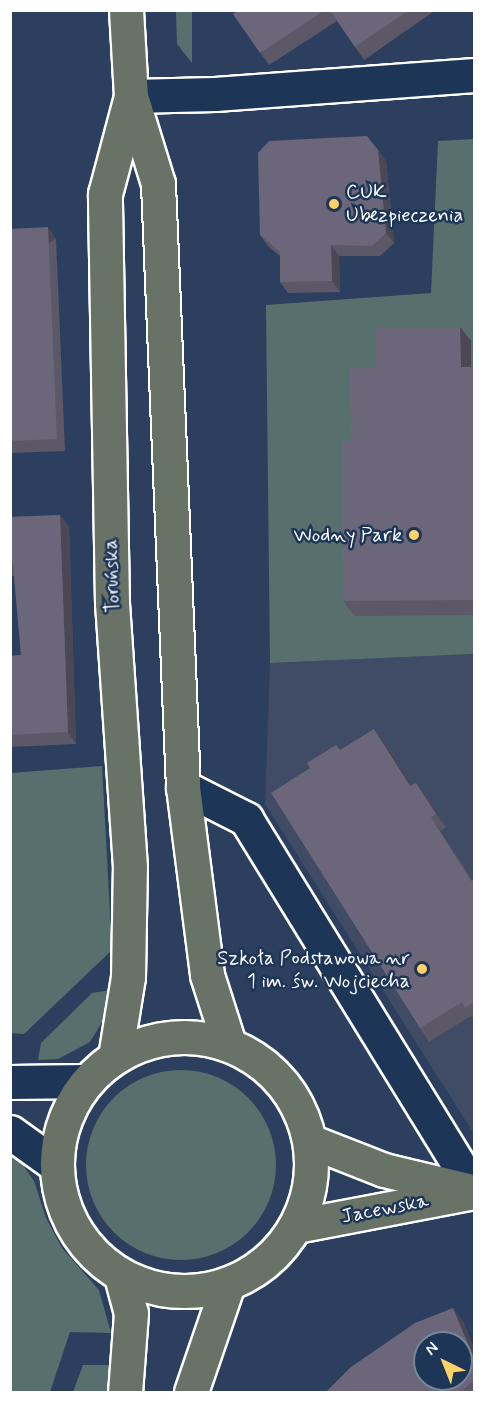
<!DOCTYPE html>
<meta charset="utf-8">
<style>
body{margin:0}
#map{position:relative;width:485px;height:1403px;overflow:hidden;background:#2d3f5e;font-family:Mynerve,sans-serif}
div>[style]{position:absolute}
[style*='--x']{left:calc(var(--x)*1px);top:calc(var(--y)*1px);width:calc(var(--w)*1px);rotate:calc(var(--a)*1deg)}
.built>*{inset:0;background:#404b66}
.green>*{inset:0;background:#58706d}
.round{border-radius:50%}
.roads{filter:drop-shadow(2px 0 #fff) drop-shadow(-2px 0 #fff) drop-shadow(0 2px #fff) drop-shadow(0 -2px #fff)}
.minor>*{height:33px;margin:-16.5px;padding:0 16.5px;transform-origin:16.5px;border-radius:16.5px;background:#1d3557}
.major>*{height:33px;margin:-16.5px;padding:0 16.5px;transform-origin:16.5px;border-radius:16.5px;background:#697266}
.major>.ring{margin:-16.5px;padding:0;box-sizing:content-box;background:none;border:33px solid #697266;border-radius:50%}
.wall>*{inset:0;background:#5c5868}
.shaded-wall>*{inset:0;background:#4b4755;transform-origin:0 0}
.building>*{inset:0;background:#6b6679}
.dots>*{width:16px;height:16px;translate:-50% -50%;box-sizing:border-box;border:3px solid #1d3557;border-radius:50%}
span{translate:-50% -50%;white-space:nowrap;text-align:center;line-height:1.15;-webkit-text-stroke:5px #1d3557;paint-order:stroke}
.poi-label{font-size:20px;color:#fff}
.left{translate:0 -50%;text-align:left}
.right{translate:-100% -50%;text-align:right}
.street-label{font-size:20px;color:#fff}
.frame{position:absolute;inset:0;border:12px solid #fff;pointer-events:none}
.north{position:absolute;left:413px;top:1331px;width:60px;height:60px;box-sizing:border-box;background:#1d3557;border:2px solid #77869a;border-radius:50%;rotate:317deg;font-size:16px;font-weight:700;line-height:24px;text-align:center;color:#fff}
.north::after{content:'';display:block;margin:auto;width:21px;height:27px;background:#ffd166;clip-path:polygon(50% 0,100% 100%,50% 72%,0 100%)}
</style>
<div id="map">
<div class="built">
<i style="clip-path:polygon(474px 654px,474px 1134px,265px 804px,270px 663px)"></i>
</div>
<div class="green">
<i style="clip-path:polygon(176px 11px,192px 11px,192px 63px,177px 44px)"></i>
<i style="clip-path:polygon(474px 139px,474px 654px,270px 663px,266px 305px,431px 293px,438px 141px)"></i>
<i style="clip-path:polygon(102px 766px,112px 950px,24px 1034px,11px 1033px,11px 773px)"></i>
<i style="clip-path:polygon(111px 990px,105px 1017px,90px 1042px,58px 1059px,38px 1060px,41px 1043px,92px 993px)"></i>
<i class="round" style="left:86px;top:1070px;width:190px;height:190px"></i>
<i style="clip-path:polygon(11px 1148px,34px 1181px,46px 1218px,62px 1248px,99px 1290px,111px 1333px,70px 1332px,50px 1392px,11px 1392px)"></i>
<i style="clip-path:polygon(83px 1365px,111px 1365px,108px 1392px,73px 1392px)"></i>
</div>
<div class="roads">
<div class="minor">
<i style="--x:131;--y:96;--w:84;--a:-1.4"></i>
<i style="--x:215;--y:94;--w:260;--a:-4.2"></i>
<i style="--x:183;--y:787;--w:71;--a:26.9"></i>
<i style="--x:246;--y:819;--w:435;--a:58.4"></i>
<i style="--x:10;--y:1082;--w:76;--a:-0.8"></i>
<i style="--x:10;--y:1132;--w:57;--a:35.7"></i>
</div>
<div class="major">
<i style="--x:126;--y:10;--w:86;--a:86.7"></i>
<i style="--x:131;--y:96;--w:92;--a:72.9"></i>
<i style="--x:158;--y:184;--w:604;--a:87.63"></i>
<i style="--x:183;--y:787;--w:190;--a:82.7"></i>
<i style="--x:207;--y:975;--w:72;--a:72.3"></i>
<i class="ring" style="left:57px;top:1037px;width:221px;height:221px"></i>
<i style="--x:115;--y:1057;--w:81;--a:-80.8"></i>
<i style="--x:128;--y:977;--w:110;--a:-89"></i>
<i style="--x:130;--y:867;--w:265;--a:-93.9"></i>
<i style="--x:112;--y:603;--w:409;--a:-91"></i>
<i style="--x:105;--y:194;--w:101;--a:-75.1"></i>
<i style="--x:310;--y:1141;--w:79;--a:21.4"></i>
<i style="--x:384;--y:1170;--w:85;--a:13.5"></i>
<i style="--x:296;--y:1226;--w:181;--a:-10.8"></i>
<i style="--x:121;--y:1276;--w:38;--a:75"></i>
<i style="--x:131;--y:1313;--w:79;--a:94.3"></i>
<i style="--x:191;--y:1392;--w:114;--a:-71.1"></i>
</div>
</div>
<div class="wall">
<i style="clip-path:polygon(239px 10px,436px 10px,364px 60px,337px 21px,269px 65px,233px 14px)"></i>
<i style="clip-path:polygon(378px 150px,386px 161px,394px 243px,380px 256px,339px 256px,340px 292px,288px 293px,280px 282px,280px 256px,268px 246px,260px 235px)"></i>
<i style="clip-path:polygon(10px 229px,56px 239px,65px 451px,10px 453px)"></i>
<i style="clip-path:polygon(460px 327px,471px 341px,471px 367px,474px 367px,474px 615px,354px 616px,343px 601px,351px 441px,376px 367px)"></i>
<i style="clip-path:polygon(60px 515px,69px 527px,76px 744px,10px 747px,10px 656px,21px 655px,14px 576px,10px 576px,10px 517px)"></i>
<i style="clip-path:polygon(384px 742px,411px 786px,426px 797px,446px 827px,441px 831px,472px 880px,474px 879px,474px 1021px,471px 1016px,429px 1042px,420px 1028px,340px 750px)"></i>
<i style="clip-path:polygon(463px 1321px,474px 1349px,474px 1392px,326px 1392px)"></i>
</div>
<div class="shaded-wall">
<i style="clip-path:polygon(378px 150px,386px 161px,394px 243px,386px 233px)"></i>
<i style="left:48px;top:227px;width:14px;height:212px;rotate:56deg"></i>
<i style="clip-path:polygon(331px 245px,339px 256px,340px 292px,332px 281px)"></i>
<i style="clip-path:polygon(460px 327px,471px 341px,471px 381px,461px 367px)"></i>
<i style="clip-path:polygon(60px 515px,69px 527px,76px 744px,68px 732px)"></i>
<i style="clip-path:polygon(374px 729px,384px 742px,420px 800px,410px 786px)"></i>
<i style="clip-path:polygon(416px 783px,426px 797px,446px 827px,436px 814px)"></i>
<i style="clip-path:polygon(431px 817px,441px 831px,474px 886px)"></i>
<i style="clip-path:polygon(453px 1308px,463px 1321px,474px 1349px,474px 1359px)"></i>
</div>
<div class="building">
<i style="clip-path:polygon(239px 10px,325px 10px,260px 53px,233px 14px)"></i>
<i style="clip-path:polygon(330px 10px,409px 10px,355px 47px)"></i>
<i style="clip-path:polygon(367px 136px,378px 150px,386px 233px,372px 246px,331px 245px,332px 281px,280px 282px,280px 252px,260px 235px,258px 153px,269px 141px)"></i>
<i style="clip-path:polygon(48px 227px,57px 439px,10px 441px,10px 229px)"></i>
<i style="clip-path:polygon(460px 327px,461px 367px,474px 367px,474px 600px,343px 601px,342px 441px,351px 441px,350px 367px,376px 367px,376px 328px)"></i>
<i style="clip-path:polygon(60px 515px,68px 732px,10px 735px,10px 656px,21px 655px,13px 564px,10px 564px,10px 517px)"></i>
<i style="clip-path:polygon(374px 729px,410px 786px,416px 783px,436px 814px,431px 817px,471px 881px,474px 879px,474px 1002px,465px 1008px,462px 1002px,420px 1028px,271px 793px,310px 768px,307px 763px,336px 745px,340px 750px)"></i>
<i style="clip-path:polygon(evenodd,453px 1308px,474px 1359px,474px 1380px,461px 1392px,326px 1392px,351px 1367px,415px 1323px,453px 1308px,425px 1343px,461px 1343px,461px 1379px,425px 1379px,425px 1343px)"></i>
</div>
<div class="dots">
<i style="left:334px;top:204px;background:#ffd166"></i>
<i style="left:414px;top:535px;background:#ffd166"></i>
<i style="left:422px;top:969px;background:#ffd166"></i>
</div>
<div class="poi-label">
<span class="left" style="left:346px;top:204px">CUK<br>Ubezpieczenia</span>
<span class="right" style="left:402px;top:535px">Wodny Park</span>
<span class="right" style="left:410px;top:970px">Szkoła Podstawowa nr<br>1 im. św. Wojciecha</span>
</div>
<div class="street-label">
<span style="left:112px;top:576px;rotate:-92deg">Toruńska</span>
<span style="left:385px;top:1209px;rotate:-11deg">Jacewska</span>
</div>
<div class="frame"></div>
<div class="north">N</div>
</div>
